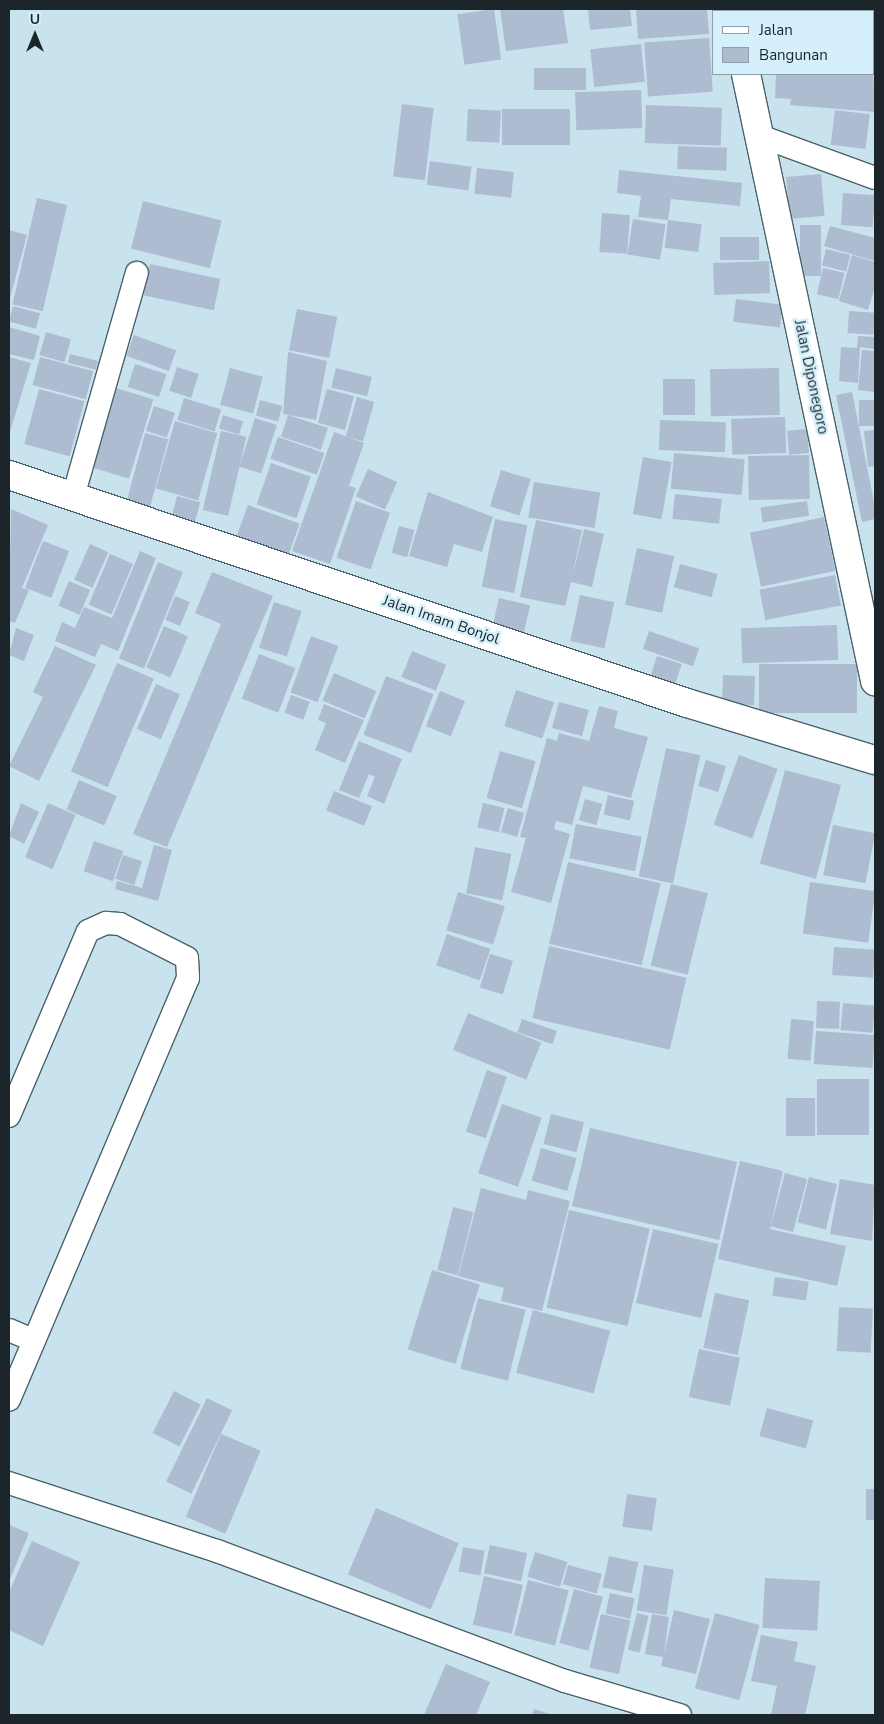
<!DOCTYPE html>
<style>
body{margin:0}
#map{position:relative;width:884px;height:1724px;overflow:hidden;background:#c8e3ee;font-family:"Nunito Sans",sans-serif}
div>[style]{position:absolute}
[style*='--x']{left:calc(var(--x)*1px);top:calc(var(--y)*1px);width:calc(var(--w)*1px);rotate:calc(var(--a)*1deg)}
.building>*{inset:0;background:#adbcd0;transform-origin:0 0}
.roads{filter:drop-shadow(1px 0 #4a626c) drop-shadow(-1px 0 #4a626c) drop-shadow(0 1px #4a626c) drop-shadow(0 -1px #4a626c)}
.minor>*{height:22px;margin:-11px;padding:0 11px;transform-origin:11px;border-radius:11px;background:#fff}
.secondary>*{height:28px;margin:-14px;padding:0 14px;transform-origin:14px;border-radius:14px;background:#fff}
span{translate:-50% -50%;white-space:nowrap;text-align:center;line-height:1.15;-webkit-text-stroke:5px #d5f0fc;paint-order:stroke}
.street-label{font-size:15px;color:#1c262a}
.frame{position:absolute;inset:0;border:10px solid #1c262a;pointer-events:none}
.legend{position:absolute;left:712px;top:10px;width:162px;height:65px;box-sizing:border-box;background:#d5f0fc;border:1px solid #8b9fa8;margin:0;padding:6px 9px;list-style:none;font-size:15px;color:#1c262a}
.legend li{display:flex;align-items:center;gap:10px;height:25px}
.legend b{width:25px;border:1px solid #8b9fa8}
.north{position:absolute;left:10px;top:10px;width:50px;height:50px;-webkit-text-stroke:4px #d5f0fc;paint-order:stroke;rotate:0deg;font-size:14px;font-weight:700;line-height:20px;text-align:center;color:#1c262a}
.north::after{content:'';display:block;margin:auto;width:18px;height:22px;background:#1c262a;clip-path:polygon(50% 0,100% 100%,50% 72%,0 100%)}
</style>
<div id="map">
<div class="building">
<i style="left:494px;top:9px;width:51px;height:37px;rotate:82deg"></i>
<i style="clip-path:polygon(500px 9px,563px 9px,568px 43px,506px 51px)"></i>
<i style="clip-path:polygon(588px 9px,630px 9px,632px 26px,590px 30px)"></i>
<i style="clip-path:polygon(636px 9px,707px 9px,709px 34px,638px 39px)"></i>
<i style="clip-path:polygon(840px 9px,847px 11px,818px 11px,818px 10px)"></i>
<i style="clip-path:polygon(851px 9px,875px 9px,875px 15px,873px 11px)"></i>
<i style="left:709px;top:38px;width:54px;height:65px;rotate:86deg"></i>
<i style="left:641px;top:44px;width:38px;height:51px;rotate:84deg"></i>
<i style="left:534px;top:68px;width:52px;height:22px"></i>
<i style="clip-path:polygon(873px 68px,875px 112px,790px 105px,791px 99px,775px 98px,776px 74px,873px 74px)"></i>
<i style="left:641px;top:90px;width:38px;height:66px;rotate:88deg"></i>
<i style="left:402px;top:104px;width:32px;height:73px;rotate:7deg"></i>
<i style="left:646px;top:105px;width:76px;height:38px;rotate:2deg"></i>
<i style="left:468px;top:109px;width:33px;height:32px;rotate:3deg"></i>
<i style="left:502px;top:109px;width:68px;height:36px"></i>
<i style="left:835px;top:110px;width:35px;height:35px;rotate:7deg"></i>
<i style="left:678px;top:146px;width:49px;height:23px;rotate:2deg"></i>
<i style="left:430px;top:161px;width:42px;height:24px;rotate:8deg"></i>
<i style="left:477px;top:168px;width:37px;height:26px;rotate:6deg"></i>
<i style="clip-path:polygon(619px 170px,742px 183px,740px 206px,671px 199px,668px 220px,638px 217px,641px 196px,617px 193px)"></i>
<i style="left:821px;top:174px;width:42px;height:35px;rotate:85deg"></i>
<i style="left:843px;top:193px;width:32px;height:32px;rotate:4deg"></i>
<i style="left:37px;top:198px;width:31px;height:109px;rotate:13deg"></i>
<i style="left:143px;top:201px;width:81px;height:49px;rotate:14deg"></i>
<i style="left:602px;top:213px;width:28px;height:39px;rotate:4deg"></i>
<i style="left:633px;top:219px;width:33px;height:36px;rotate:9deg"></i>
<i style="left:668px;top:220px;width:34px;height:28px;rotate:7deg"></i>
<i style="left:800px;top:225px;width:21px;height:51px"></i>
<i style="clip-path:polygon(830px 226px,875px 238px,875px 261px,824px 246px)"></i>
<i style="clip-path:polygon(9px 230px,27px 235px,9px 302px)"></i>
<i style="left:759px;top:237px;width:23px;height:39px;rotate:90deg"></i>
<i style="left:826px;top:249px;width:25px;height:17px;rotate:14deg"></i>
<i style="clip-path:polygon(852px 255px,875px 262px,875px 287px,868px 310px,839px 301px)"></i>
<i style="left:769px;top:261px;width:32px;height:56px;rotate:88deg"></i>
<i style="left:150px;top:264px;width:72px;height:32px;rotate:12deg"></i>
<i style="left:823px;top:268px;width:22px;height:27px;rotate:13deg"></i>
<i style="left:736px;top:299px;width:47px;height:23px;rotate:7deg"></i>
<i style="left:13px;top:306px;width:28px;height:16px;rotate:15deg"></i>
<i style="left:297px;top:309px;width:41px;height:42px;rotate:11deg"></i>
<i style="left:849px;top:311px;width:26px;height:22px;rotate:4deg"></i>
<i style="clip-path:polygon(9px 327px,40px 336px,34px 360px,9px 354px)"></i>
<i style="left:46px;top:332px;width:26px;height:24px;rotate:16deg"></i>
<i style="left:134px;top:335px;width:45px;height:22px;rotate:20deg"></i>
<i style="clip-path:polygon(858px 336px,875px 337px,875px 349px,860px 347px,858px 383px,839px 381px,841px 347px,857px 348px)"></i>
<i style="clip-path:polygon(862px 350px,875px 351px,875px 392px,858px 390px)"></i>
<i style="clip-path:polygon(288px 352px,327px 361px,316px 420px,283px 414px)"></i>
<i style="left:70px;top:354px;width:29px;height:9px;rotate:14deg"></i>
<i style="clip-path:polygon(9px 357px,31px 363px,9px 435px)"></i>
<i style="left:40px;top:357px;width:55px;height:29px;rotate:15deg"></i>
<i style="left:135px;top:364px;width:33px;height:24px;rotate:18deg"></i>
<i style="left:177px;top:367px;width:23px;height:25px;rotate:18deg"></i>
<i style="left:230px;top:368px;width:34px;height:38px;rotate:15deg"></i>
<i style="left:336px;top:368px;width:37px;height:20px;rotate:14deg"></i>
<i style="left:779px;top:368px;width:47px;height:69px;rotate:89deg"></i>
<i style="left:663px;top:379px;width:32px;height:36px"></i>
<i style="left:116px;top:388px;width:39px;height:83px;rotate:17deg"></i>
<i style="left:39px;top:389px;width:47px;height:57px;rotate:15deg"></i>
<i style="left:327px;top:389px;width:28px;height:35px;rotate:15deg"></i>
<i style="clip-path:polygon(852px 392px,875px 507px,875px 519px,862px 522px,836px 395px)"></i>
<i style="left:357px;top:397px;width:18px;height:41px;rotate:16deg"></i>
<i style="left:184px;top:398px;width:39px;height:23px;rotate:17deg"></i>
<i style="left:260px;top:400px;width:23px;height:16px;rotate:15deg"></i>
<i style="left:859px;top:400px;width:16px;height:26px"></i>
<i style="left:154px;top:406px;width:22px;height:26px;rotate:18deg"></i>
<i style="left:223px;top:415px;width:21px;height:14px;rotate:17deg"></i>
<i style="left:288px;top:415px;width:42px;height:23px;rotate:18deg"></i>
<i style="left:785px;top:417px;width:36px;height:54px;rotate:88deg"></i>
<i style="left:255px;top:418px;width:23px;height:51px;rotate:18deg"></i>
<i style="left:660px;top:420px;width:66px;height:30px;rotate:2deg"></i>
<i style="left:175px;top:421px;width:44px;height:70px;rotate:16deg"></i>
<i style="left:807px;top:429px;width:24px;height:20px;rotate:85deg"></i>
<i style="clip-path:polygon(875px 430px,875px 466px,868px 467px,864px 431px)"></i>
<i style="left:221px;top:431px;width:26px;height:81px;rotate:13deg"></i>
<i style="clip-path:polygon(334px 432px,364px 443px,349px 486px,356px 488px,330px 564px,292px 551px)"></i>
<i style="left:145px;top:433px;width:24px;height:70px;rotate:15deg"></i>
<i style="left:278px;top:437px;width:49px;height:23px;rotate:19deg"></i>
<i style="left:674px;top:453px;width:71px;height:36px;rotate:5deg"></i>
<i style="left:809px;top:455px;width:44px;height:61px;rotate:89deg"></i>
<i style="left:643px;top:457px;width:29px;height:58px;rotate:10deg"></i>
<i style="left:271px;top:463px;width:42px;height:44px;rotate:19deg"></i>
<i style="left:368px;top:469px;width:32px;height:30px;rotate:24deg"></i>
<i style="left:501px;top:470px;width:31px;height:38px;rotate:17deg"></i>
<i style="left:534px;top:482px;width:67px;height:36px;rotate:9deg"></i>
<i style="clip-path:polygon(428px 492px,493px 517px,482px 552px,454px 544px,447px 567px,409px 556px)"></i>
<i style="left:675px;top:494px;width:47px;height:25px;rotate:6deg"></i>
<i style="left:177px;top:496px;width:24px;height:25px;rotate:15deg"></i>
<i style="left:356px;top:501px;width:36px;height:60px;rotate:19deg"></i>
<i style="left:807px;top:501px;width:15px;height:47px;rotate:82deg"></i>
<i style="left:248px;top:505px;width:55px;height:44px;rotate:20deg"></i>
<i style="clip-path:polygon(11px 509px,48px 525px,22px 588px,29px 590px,15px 623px,9px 621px)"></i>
<i style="left:824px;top:517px;width:55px;height:76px;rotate:78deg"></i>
<i style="left:495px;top:519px;width:33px;height:69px;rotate:11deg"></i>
<i style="clip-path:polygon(536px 520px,582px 530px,572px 577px,584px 529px,604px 534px,592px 587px,571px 582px,565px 606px,520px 597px)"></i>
<i style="left:399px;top:526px;width:16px;height:28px;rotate:15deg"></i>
<i style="left:43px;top:541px;width:28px;height:50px;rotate:21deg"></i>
<i style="left:90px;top:544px;width:20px;height:39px;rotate:24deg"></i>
<i style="left:637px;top:548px;width:38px;height:58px;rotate:12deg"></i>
<i style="clip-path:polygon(140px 551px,156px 558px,118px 651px,101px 644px,95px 657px,55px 641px,62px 622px,75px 628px,84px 607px,112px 618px)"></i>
<i style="left:110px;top:554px;width:25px;height:55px;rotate:23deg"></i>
<i style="left:158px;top:562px;width:27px;height:104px;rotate:22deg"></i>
<i style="left:680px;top:564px;width:39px;height:24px;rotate:15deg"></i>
<i style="clip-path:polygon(212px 572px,273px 596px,167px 847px,133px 834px,221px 624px,195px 613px)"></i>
<i style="left:835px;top:575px;width:31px;height:77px;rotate:79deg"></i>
<i style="left:69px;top:581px;width:23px;height:27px;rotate:23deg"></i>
<i style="left:580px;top:595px;width:35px;height:47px;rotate:12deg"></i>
<i style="left:175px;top:596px;width:16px;height:26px;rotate:22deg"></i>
<i style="left:499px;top:598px;width:32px;height:34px;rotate:13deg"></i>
<i style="left:274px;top:602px;width:29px;height:48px;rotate:18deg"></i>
<i style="left:837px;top:625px;width:35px;height:96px;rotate:88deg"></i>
<i style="left:164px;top:626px;width:26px;height:45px;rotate:23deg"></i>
<i style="clip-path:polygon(16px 628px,34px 635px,24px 661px,9px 655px)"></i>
<i style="left:649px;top:631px;width:53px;height:19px;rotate:19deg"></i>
<i style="left:311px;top:636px;width:29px;height:60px;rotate:20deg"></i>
<i style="clip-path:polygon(55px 646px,96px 665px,39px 781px,9px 766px,43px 697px,33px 692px)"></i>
<i style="left:412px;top:651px;width:37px;height:28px;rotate:22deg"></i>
<i style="left:259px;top:654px;width:39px;height:48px;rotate:21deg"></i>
<i style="left:657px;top:656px;width:26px;height:26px;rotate:18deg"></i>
<i style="left:117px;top:663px;width:40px;height:118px;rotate:23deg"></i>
<i style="left:759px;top:664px;width:98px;height:49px"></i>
<i style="left:334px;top:673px;width:46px;height:30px;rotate:23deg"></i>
<i style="left:723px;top:675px;width:32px;height:29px;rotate:2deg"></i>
<i style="left:386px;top:676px;width:51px;height:63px;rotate:21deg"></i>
<i style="left:156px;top:684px;width:26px;height:49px;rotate:23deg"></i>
<i style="left:516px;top:690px;width:40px;height:38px;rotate:18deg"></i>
<i style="left:440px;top:691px;width:27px;height:38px;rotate:22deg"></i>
<i style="left:291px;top:695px;width:20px;height:19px;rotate:20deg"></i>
<i style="left:559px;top:702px;width:31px;height:27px;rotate:15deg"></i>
<i style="clip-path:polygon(324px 704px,364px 720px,345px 763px,315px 750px,326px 723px,318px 720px)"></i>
<i style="clip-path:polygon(599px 706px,618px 711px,614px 728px,648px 737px,631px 798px,583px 786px,572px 825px,556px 821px,554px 829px,570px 834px,551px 903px,511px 892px,526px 838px,520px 837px,547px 738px,557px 741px,559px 733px,589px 741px)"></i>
<i style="clip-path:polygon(359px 741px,402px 759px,384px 804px,367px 796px,375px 777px,369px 774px,359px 798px,339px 790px)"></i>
<i style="left:666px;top:748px;width:35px;height:131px;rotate:12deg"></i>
<i style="left:500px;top:751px;width:37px;height:49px;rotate:16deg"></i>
<i style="left:739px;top:755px;width:41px;height:74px;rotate:20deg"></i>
<i style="left:706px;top:760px;width:21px;height:27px;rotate:17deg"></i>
<i style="left:785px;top:770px;width:58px;height:97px;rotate:15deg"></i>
<i style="left:79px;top:780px;width:41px;height:32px;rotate:23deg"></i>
<i style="left:334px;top:791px;width:41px;height:21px;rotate:22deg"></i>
<i style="left:608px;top:795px;width:27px;height:20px;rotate:13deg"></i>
<i style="left:585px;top:799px;width:18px;height:22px;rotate:16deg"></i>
<i style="clip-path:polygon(21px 803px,39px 812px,24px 844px,9px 836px)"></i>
<i style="left:48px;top:803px;width:30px;height:59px;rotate:23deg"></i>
<i style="left:483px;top:803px;width:22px;height:25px;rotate:13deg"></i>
<i style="left:508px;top:808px;width:17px;height:25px;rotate:17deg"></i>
<i style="left:576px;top:824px;width:67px;height:35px;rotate:11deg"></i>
<i style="left:833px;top:825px;width:43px;height:51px;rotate:11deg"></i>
<i style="left:94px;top:841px;width:31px;height:32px;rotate:19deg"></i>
<i style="clip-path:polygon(154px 845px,172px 850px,158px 901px,115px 889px,117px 881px,142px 888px)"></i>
<i style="left:475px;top:847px;width:37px;height:47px;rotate:11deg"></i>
<i style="left:123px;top:855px;width:20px;height:25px;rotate:18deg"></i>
<i style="left:568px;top:862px;width:95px;height:84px;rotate:13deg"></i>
<i style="left:810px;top:882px;width:66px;height:52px;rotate:8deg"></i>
<i style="left:671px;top:884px;width:38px;height:84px;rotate:14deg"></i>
<i style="left:458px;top:892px;width:49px;height:40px;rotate:17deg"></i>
<i style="left:447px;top:934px;width:46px;height:33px;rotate:19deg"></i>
<i style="left:549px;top:946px;width:141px;height:74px;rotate:13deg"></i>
<i style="left:834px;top:947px;width:41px;height:28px;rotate:4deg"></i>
<i style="left:490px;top:954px;width:24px;height:35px;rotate:17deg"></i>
<i style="left:817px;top:1001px;width:23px;height:27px;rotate:2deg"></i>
<i style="left:843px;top:1003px;width:32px;height:27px;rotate:5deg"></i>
<i style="left:468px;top:1013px;width:79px;height:40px;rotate:22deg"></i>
<i style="left:522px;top:1019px;width:37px;height:14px;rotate:19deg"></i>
<i style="left:791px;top:1019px;width:23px;height:40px;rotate:5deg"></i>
<i style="left:816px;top:1031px;width:59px;height:33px;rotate:4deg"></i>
<i style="left:487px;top:1070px;width:21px;height:65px;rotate:19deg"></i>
<i style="left:817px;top:1079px;width:52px;height:56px"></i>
<i style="left:786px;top:1098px;width:29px;height:38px"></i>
<i style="left:502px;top:1104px;width:42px;height:73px;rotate:19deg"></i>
<i style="left:551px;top:1114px;width:34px;height:31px;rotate:14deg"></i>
<i style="left:590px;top:1128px;width:151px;height:80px;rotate:13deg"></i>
<i style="left:541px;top:1148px;width:37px;height:34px;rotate:16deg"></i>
<i style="clip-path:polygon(740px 1161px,783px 1171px,770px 1229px,846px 1246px,837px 1286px,718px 1259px)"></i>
<i style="left:785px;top:1173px;width:23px;height:55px;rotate:15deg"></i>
<i style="left:809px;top:1177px;width:29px;height:47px;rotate:14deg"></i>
<i style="clip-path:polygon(840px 1179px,875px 1185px,872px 1241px,830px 1234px)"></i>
<i style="clip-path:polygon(481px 1188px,526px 1200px,528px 1190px,570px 1201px,542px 1311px,501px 1301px,504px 1288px,458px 1276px)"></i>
<i style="left:453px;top:1207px;width:21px;height:65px;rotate:14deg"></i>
<i style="left:569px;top:1210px;width:83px;height:100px;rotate:13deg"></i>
<i style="left:653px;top:1229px;width:67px;height:76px;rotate:13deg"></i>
<i style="left:432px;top:1270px;width:50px;height:83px;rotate:17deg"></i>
<i style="left:775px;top:1277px;width:34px;height:19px;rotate:8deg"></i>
<i style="left:715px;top:1293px;width:35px;height:56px;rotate:12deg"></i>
<i style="left:478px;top:1298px;width:49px;height:73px;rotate:14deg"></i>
<i style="left:839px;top:1307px;width:34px;height:44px;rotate:3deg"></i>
<i style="left:533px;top:1310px;width:80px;height:65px;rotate:15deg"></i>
<i style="left:699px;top:1349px;width:42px;height:49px;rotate:12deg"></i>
<i style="left:174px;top:1391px;width:30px;height:47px;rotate:27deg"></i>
<i style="left:207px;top:1398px;width:28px;height:93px;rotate:26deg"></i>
<i style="left:767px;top:1408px;width:48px;height:29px;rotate:15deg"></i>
<i style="left:221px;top:1434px;width:43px;height:90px;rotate:23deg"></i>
<i style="left:875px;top:1489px;width:31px;height:9px;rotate:90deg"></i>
<i style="left:627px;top:1494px;width:30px;height:33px;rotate:8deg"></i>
<i style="left:376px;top:1508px;width:90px;height:72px;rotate:23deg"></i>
<i style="clip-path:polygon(9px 1525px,29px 1533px,9px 1582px)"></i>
<i style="clip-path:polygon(32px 1541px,80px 1562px,43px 1646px,9px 1630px,9px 1592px)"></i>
<i style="left:490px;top:1545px;width:38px;height:29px;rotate:12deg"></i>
<i style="left:463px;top:1547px;width:22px;height:25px;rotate:10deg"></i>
<i style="left:535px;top:1552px;width:34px;height:26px;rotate:17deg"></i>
<i style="left:609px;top:1556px;width:30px;height:32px;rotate:12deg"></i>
<i style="left:568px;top:1565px;width:35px;height:20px;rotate:15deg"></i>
<i style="left:644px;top:1565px;width:30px;height:46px;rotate:9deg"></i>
<i style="left:484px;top:1576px;width:40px;height:50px;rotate:13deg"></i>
<i style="left:765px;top:1578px;width:55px;height:50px;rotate:3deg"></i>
<i style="left:528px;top:1580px;width:42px;height:57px;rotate:14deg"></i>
<i style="left:574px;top:1589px;width:30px;height:56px;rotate:15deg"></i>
<i style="left:610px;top:1593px;width:25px;height:21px;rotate:12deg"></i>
<i style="clip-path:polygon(674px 1610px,710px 1619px,696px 1674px,661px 1666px,663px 1657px,645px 1654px,652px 1614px,669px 1617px,664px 1654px)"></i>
<i style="left:637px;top:1613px;width:12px;height:38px;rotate:14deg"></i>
<i style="left:715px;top:1613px;width:46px;height:78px;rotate:15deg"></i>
<i style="left:601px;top:1614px;width:30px;height:55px;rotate:12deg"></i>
<i style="clip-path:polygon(761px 1635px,798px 1642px,794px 1661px,816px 1666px,805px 1715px,771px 1715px,777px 1686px,751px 1681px)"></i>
<i style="clip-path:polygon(446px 1664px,490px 1682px,476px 1715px,424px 1715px)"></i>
<i style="clip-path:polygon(534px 1709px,553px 1715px,532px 1715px)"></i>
</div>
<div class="roads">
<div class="minor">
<i style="--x:760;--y:136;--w:122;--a:20.1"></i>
<i style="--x:73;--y:497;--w:233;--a:-74.1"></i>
<i style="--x:9;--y:1116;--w:201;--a:-66.9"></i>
<i style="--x:88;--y:931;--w:20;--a:-24"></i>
<i style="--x:106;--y:923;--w:14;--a:4"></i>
<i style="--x:120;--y:924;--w:75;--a:26.9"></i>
<i style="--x:187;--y:958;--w:20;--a:87"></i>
<i style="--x:188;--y:978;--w:458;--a:113"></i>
<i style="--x:9;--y:1330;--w:26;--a:23"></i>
<i style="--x:9;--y:1483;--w:219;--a:18.1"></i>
<i style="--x:217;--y:1551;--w:371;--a:20.5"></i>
<i style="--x:565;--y:1681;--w:120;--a:16.5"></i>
</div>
<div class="secondary">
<i style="--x:731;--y:9;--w:2;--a:90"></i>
<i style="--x:746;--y:74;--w:621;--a:78"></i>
<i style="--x:9;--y:475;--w:715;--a:18.59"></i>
<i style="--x:687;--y:703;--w:196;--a:16.9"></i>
</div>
</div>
<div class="street-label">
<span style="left:811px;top:377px;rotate:78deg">Jalan Diponegoro</span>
<span style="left:441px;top:620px;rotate:19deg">Jalan Imam Bonjol</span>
</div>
<div class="frame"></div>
<ul class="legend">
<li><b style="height:6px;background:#fff"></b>Jalan</li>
<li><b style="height:14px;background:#adbcd0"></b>Bangunan</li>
</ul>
<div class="north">U</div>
</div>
